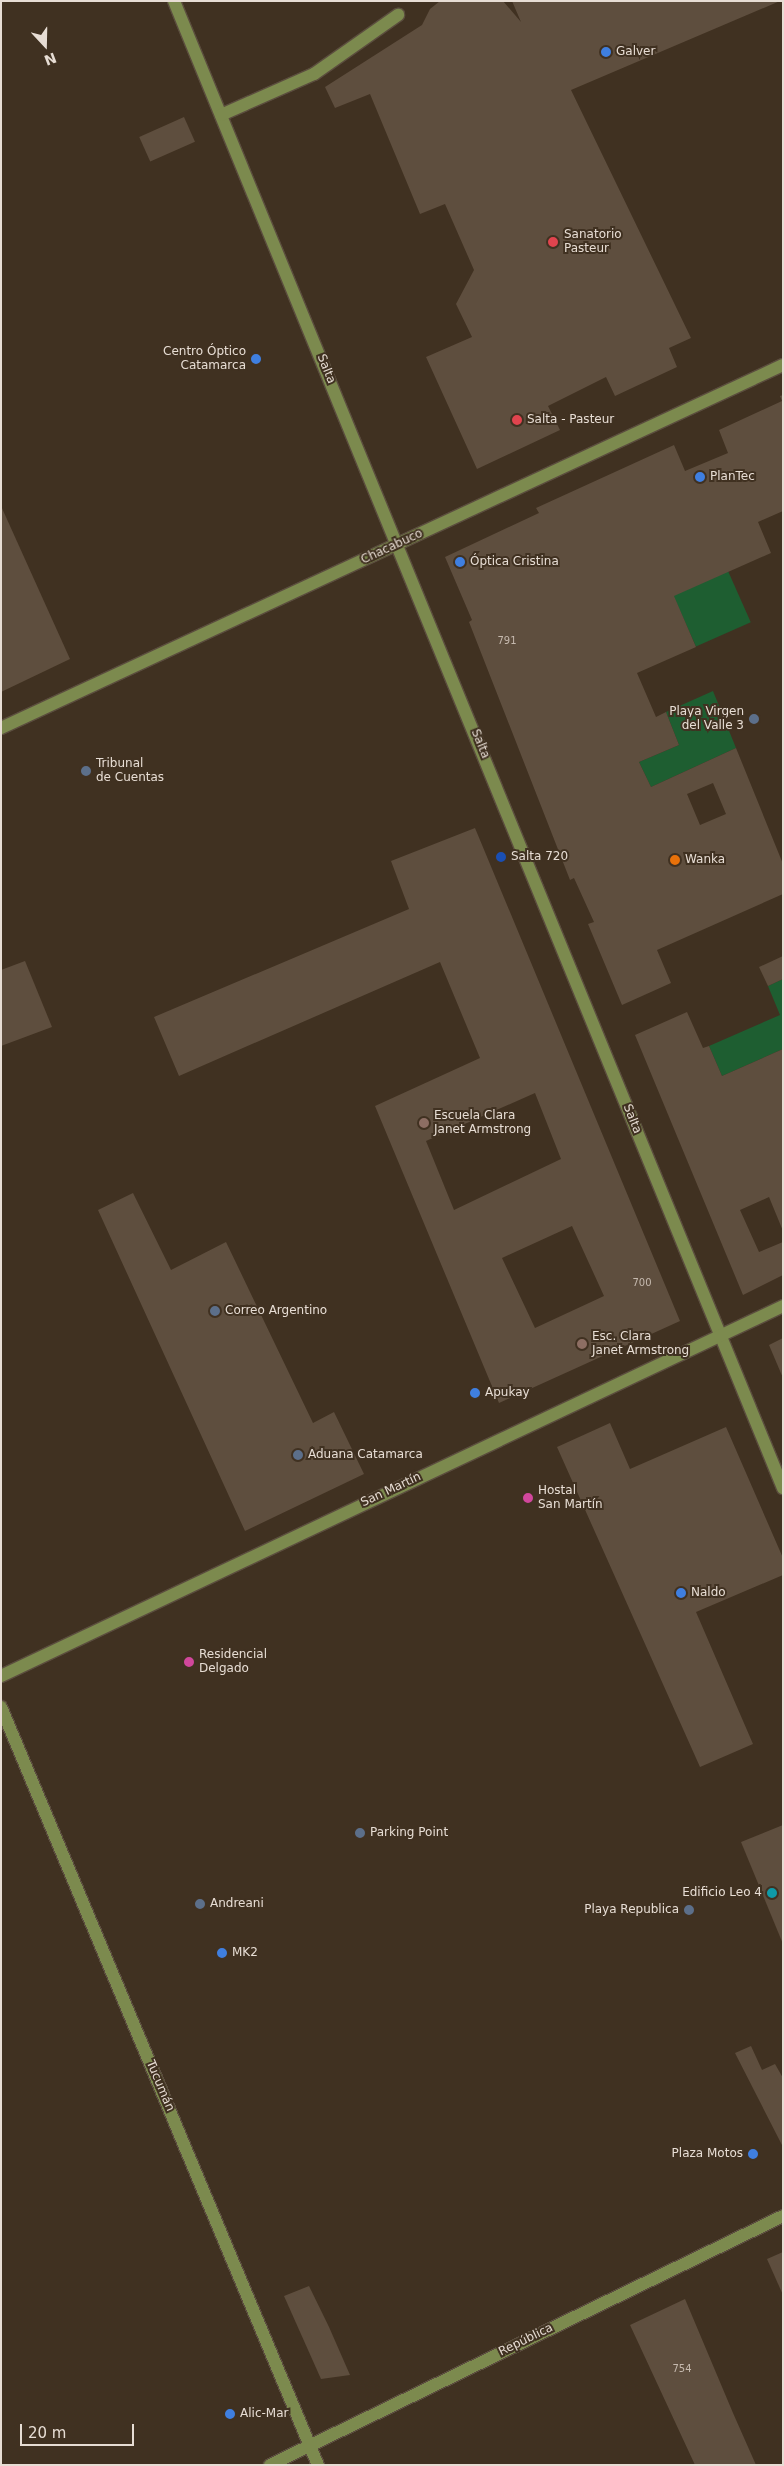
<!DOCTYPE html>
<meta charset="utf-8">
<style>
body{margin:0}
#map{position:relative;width:784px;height:2466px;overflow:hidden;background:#403121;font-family:"DejaVu Sans",sans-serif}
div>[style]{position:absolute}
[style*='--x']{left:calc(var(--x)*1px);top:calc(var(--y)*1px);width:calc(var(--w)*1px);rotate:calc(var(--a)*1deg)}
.green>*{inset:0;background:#1e5e31;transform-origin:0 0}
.building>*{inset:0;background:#5e4e3e;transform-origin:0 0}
.roads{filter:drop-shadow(1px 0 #5b4d3e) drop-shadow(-1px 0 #5b4d3e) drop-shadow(0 1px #5b4d3e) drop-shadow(0 -1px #5b4d3e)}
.minor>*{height:12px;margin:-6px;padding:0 6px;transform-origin:6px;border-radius:6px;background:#7c8a4e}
.dots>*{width:14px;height:14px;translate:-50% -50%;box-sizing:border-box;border:2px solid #403121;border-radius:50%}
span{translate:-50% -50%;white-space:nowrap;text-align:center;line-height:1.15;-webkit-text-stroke:4px #403121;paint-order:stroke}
.number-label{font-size:10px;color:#c5b9ae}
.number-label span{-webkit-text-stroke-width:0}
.poi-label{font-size:12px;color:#e7ddd4}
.left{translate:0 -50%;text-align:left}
.right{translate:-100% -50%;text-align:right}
.street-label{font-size:12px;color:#e7ddd4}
.frame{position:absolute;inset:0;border:2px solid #e7ddd4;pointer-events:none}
.north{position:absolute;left:20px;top:20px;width:50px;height:50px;-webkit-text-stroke:4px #403121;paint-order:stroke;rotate:159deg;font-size:14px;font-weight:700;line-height:20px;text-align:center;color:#e7ddd4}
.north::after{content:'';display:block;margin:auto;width:18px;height:22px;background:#e7ddd4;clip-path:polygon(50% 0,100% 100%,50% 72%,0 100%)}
.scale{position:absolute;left:20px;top:2424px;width:114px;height:22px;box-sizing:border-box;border:2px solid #e7ddd4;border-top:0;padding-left:6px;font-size:15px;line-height:18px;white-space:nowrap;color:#e7ddd4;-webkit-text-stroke:4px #403121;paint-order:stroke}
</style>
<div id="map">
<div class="green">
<i style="left:728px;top:571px;width:56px;height:60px;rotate:66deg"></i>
<i style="clip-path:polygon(713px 691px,736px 748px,651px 787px,639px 762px,679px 745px,666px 712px)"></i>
<i style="clip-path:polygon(783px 979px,783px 1049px,722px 1076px,709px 1046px,780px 1015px,768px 986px)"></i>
</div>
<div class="building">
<i style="clip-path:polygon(440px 1px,503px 1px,521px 22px,512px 1px,780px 1px,571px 90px,691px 338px,669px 348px,677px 367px,615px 396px,606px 377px,548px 406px,560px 430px,477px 469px,426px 357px,472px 337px,456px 304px,474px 270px,445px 204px,420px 214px,370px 94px,335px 108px,325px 87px,422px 25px,430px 9px)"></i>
<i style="left:184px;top:117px;width:27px;height:49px;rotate:66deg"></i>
<i style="clip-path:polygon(evenodd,783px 395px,783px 511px,758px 522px,771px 553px,674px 596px,696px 647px,637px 673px,656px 717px,666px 712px,679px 745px,639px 762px,651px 787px,736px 748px,783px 864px,783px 894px,657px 950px,671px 983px,622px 1005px,588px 924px,594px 922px,574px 878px,570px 880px,469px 622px,472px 620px,445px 557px,539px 513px,536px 508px,674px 445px,685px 471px,728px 453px,719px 430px,782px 401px,780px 396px,783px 395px,713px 783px,726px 814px,700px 825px,687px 794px,713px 783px)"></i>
<i style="clip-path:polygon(1px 506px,70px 659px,1px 692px)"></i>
<i style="clip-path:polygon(evenodd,475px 828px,680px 1321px,499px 1403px,375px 1106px,480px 1058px,440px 962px,179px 1076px,154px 1017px,409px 909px,391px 861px,475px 828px,535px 1093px,561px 1159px,454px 1210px,426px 1141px,535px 1093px,475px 828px,572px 1226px,604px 1296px,535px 1328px,502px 1258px,572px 1226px)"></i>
<i style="clip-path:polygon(783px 956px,783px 979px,768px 986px,759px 967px)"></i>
<i style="clip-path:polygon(25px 961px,52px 1027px,1px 1046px,1px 970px)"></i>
<i style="clip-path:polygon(687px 1012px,703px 1048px,709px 1046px,722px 1076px,783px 1049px,783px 1231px,769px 1197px,740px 1210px,759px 1252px,783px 1242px,783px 1275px,743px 1295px,635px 1035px)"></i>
<i style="clip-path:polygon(133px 1193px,171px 1270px,226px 1242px,313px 1423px,334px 1412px,364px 1474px,245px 1531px,98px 1210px)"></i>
<i style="clip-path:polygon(783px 1338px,783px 1378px,769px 1345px)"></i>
<i style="clip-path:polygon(610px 1423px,630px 1469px,726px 1427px,783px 1558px,783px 1575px,696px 1612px,753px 1744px,700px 1767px,557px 1447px)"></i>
<i style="clip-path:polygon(783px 1825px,783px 1944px,741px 1842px)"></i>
<i style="clip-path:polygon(751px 2046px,762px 2070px,775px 2064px,783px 2078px,783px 2147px,735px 2053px)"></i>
<i style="clip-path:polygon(783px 2252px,783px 2295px,767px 2259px)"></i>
<i style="clip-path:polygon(309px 2286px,329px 2327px,350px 2375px,321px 2379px,284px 2296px)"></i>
<i style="clip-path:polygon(685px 2299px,733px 2413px,756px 2465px,695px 2465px,630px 2325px)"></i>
</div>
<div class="roads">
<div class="minor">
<i style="--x:174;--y:1;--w:1607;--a:67.73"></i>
<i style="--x:221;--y:115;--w:102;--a:-23.8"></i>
<i style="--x:314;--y:74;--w:103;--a:-35.1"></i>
<i style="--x:1;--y:728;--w:862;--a:-24.9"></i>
<i style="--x:1;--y:1676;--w:865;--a:-25.32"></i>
<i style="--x:1;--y:1707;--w:822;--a:67.31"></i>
<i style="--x:270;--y:2465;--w:570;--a:-25.89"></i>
</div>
</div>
<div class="dots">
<i style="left:606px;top:52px;background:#3f7fe0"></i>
<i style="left:553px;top:242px;background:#e0444e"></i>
<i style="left:256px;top:359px;background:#3f7fe0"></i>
<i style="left:517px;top:420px;background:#e0444e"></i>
<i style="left:700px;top:477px;background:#3f7fe0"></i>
<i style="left:460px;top:562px;background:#3f7fe0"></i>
<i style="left:754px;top:719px;background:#5c6f8a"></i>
<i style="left:86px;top:771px;background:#5c6f8a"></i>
<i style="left:501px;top:857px;background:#1a4fb4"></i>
<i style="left:675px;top:860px;background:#e8710a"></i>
<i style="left:424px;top:1123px;background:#8d6e63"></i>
<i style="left:215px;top:1311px;background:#5c6f8a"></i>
<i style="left:582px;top:1344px;background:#8d6e63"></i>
<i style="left:475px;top:1393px;background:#3f7fe0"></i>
<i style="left:298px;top:1455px;background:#5c6f8a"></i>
<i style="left:528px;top:1498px;background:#d1479c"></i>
<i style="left:681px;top:1593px;background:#3f7fe0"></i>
<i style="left:189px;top:1662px;background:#d1479c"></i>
<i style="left:360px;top:1833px;background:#5c6f8a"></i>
<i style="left:772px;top:1893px;background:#0f9aa8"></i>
<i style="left:200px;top:1904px;background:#5c6f8a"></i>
<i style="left:689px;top:1910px;background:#5c6f8a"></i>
<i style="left:222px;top:1953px;background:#3f7fe0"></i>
<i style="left:753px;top:2154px;background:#3f7fe0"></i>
<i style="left:230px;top:2414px;background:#3f7fe0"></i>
</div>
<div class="number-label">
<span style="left:507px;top:641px">791</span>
<span style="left:642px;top:1283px">700</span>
<span style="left:682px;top:2369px">754</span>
</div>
<div class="poi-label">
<span class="left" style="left:616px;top:52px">Galver</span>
<span class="left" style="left:564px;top:242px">Sanatorio<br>Pasteur</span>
<span class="right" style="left:246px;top:359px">Centro Óptico<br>Catamarca</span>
<span class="left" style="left:527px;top:420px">Salta - Pasteur</span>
<span class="left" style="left:710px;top:477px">PlanTec</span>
<span class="left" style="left:470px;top:562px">Óptica Cristina</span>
<span class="right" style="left:744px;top:719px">Playa Virgen<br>del Valle 3</span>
<span class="left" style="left:96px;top:771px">Tribunal<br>de Cuentas</span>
<span class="left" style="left:511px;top:857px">Salta 720</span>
<span class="left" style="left:685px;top:860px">Wanka</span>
<span class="left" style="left:434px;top:1123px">Escuela Clara<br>Janet Armstrong</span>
<span class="left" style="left:225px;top:1311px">Correo Argentino</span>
<span class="left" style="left:592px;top:1344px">Esc. Clara<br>Janet Armstrong</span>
<span class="left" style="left:485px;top:1393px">Apukay</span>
<span class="left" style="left:308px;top:1455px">Aduana Catamarca</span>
<span class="left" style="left:538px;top:1498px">Hostal<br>San Martín</span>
<span class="left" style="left:691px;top:1593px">Naldo</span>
<span class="left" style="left:199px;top:1662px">Residencial<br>Delgado</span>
<span class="left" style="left:370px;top:1833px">Parking Point</span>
<span class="right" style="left:762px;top:1893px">Edificio Leo 4</span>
<span class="left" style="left:210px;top:1904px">Andreani</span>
<span class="right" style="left:679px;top:1910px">Playa Republica</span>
<span class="left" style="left:232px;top:1953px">MK2</span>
<span class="right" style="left:743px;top:2154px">Plaza Motos</span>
<span class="left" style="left:240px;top:2414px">Alic-Mar</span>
</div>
<div class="street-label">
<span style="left:326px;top:369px;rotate:68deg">Salta</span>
<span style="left:392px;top:547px;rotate:-25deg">Chacabuco</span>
<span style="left:480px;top:744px;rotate:68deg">Salta</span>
<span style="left:632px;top:1119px;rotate:68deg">Salta</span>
<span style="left:391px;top:1490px;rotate:-25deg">San Martín</span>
<span style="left:160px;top:2086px;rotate:67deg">Tucumán</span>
<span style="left:526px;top:2340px;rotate:-26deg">República</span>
</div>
<div class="frame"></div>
<div class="north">N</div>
<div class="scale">20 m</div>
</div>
